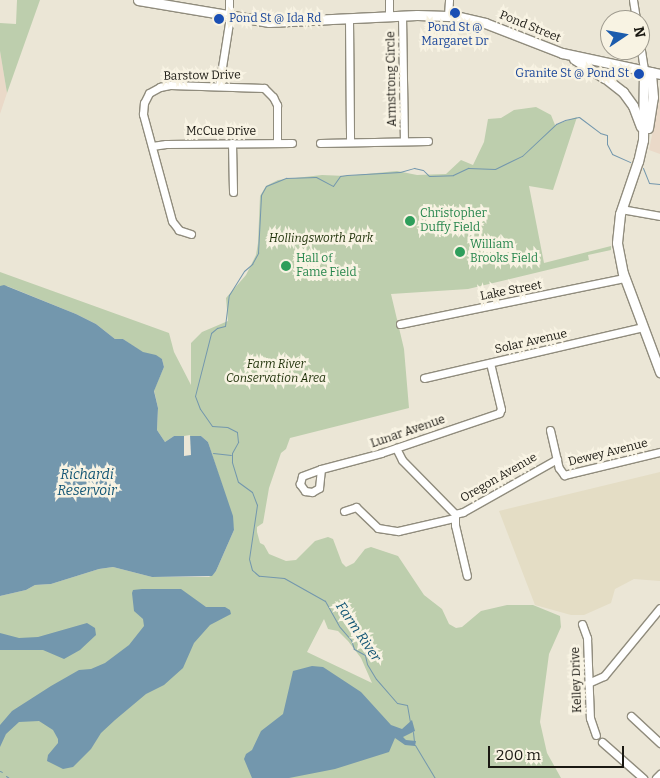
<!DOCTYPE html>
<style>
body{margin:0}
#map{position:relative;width:660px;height:778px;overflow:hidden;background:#ebe6d6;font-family:Bitter,serif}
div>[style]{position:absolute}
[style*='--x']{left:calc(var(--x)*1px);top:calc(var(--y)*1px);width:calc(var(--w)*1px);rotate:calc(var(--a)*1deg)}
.commercial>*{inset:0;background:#ead9c8}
.built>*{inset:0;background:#e4ddc5}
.green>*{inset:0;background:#bdcead}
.water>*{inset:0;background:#7397ad}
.pier>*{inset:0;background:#ebe6d6}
.stream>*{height:1px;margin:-0.5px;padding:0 0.5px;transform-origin:0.5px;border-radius:0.5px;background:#7397ad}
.roads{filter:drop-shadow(1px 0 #908c7d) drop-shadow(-1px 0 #908c7d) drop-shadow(0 1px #908c7d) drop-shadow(0 -1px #908c7d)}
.minor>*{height:7px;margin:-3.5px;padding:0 3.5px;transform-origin:3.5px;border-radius:3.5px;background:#fff}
.major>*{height:9px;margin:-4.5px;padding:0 4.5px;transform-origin:4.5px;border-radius:4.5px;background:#fff}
.dots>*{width:14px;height:14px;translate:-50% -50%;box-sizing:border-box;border:2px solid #f8f3e3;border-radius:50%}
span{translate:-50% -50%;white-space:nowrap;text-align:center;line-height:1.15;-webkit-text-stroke:5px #f8f3e3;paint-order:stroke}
.transit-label{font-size:12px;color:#164399}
.left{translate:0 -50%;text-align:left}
.right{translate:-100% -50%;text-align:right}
.street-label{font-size:12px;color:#1a1812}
.leisure-label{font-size:12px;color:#27864d}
.park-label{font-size:12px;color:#1e3008;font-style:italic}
.water-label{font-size:14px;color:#125574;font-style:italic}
.north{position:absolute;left:600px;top:10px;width:50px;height:50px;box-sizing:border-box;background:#f8f3e3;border:1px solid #9f9b8f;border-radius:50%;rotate:78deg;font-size:14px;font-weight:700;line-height:20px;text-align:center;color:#1a1812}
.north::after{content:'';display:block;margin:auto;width:18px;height:22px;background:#1c5cad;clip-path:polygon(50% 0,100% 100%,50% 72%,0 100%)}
.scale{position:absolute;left:488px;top:746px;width:136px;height:22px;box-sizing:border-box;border:2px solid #1a1812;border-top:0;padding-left:6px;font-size:15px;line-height:18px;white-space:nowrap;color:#1a1812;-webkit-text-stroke:4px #f8f3e3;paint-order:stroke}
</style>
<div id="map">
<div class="commercial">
<i style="clip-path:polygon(0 51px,7px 93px,0 114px)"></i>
<i style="clip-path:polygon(660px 96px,660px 154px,649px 150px)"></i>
</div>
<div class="built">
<i style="clip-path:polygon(660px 472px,660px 581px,634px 579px,615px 589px,611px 603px,584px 615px,571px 615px,535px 605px,499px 511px)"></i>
</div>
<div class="green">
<i style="clip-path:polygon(17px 0,40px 0,7px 93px,0 51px,0 23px,16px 24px)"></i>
<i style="clip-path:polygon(evenodd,536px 107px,551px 115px,555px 125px,577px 117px,553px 190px,529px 186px,544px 263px,611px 246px,611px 250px,588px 255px,589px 260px,468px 289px,391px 294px,404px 349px,409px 408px,290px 438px,286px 449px,281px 453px,269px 488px,263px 523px,257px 527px,257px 532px,260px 543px,264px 545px,269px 554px,286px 561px,296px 560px,315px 541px,328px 537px,333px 539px,342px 563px,346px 567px,354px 563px,365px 549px,371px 547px,398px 556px,424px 595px,442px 609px,449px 624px,456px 628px,462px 627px,481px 611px,507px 605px,533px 605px,560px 616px,561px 627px,549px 654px,540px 722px,547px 753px,561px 778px,0 778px,0 596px,26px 590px,35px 585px,51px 584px,99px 569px,113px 567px,152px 577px,209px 577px,216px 571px,234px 530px,230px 510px,208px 442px,201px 436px,174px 436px,165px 442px,157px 430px,158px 408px,154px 390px,164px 367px,162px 359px,143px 353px,123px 339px,115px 339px,96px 324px,76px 314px,7px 286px,0 286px,0 272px,169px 333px,174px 352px,191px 385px,191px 343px,202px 332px,228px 321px,226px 298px,246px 275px,256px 255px,258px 243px,260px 196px,266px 186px,278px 180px,322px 175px,346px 176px,397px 171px,417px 175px,446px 174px,461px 160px,473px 165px,484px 142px,488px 119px,501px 118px,514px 110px,536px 107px,324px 619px,328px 629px,338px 631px,348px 641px,361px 658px,372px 683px,307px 652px,324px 619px)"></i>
</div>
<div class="water">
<i style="clip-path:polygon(4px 285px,76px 314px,96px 324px,115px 339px,123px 339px,143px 352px,156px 355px,162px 359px,164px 367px,154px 391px,158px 408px,157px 430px,165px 442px,174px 436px,201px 436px,208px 442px,233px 516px,234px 530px,216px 571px,212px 576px,152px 577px,113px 567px,99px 569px,51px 584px,35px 585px,26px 590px,0 596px,0 286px)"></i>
<i style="clip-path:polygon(142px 589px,181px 589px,206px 607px,225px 607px,230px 610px,231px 614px,210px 625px,194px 643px,183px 668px,164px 685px,146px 694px,115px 720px,101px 733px,91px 749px,73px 767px,63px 769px,47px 761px,48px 755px,58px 743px,58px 739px,53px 730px,39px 721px,19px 722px,6px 734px,0 747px,0 725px,12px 711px,51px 686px,79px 670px,91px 669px,105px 663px,129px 645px,144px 626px,143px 619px,134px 611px,132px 593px,133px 590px)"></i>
<i style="clip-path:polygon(87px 623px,95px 628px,96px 635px,80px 650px,64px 659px,43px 650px,0 650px,0 633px,19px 638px,38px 637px)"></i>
<i style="clip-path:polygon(312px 666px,323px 667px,361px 692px,391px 725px,402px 729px,412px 720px,415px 731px,403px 737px,406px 740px,416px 741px,415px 746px,405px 745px,395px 738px,389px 752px,335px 769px,289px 778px,252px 778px,244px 759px,246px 754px,252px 750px,261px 731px,283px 714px,293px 671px)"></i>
</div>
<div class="pier">
<i style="clip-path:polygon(190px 435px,191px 455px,184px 456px,184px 436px)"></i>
</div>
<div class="stream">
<i style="--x:643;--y:168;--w:16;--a:68"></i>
<i style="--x:649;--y:183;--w:11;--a:5"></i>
<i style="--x:213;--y:453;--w:18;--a:6"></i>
<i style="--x:410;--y:722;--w:17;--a:-100"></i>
<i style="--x:407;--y:705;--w:10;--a:-169"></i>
<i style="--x:397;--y:703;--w:32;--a:-131"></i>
<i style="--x:376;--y:679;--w:17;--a:-121"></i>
<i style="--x:367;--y:664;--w:9;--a:-103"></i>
<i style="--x:365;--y:655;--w:13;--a:-151"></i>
<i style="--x:354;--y:649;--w:9;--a:-108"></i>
<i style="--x:351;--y:640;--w:18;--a:-131"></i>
<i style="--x:339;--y:626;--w:29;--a:-119"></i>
<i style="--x:325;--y:601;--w:47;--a:-150.7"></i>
<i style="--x:284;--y:578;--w:25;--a:-175"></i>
<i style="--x:259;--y:576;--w:9;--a:-139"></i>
<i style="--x:252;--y:570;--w:11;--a:-105"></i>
<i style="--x:249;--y:559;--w:55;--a:-81.6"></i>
<i style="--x:257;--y:505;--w:14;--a:-111"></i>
<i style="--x:252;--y:492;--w:17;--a:-144"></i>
<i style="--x:238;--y:482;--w:21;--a:-107"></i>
<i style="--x:232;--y:462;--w:9;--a:-90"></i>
<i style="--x:232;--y:453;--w:13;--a:-61"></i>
<i style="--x:238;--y:442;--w:10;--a:-96"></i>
<i style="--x:237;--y:432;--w:11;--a:-153"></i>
<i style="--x:227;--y:427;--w:15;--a:-176"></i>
<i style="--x:212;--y:426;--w:21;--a:-125"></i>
<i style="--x:200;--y:409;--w:14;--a:-111"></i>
<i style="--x:195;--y:396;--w:65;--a:-75.7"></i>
<i style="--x:211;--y:333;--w:8;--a:-40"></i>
<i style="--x:217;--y:328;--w:8;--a:-14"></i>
<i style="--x:225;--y:326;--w:31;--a:-83"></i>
<i style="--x:229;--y:295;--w:28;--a:-58"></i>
<i style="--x:244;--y:271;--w:11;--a:-41"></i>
<i style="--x:252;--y:264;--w:13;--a:-61"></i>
<i style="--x:258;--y:253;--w:58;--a:-87"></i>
<i style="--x:261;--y:195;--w:10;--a:-61"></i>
<i style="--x:266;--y:186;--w:22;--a:-22"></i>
<i style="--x:286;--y:178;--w:30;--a:-2"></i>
<i style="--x:316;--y:177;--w:19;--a:28"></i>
<i style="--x:333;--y:186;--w:12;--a:-55"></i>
<i style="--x:340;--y:176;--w:7;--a:-8"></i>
<i style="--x:347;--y:175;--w:53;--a:-3.2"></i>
<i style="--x:400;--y:172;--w:15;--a:-16"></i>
<i style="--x:414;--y:168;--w:9;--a:13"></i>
<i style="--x:423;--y:170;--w:8;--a:45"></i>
<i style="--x:429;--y:176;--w:24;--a:-2"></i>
<i style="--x:453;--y:175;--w:17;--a:-25"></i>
<i style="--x:468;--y:168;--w:27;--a:2"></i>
<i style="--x:495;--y:169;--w:30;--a:-26"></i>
<i style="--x:522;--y:156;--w:47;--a:-43.3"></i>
<i style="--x:556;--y:124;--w:10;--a:-24"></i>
<i style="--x:565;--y:120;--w:14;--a:-12"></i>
<i style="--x:579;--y:117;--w:26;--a:37"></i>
<i style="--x:600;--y:133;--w:7;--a:16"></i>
<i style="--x:607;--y:135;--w:9;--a:90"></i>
<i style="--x:607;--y:144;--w:11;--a:63"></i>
<i style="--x:612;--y:154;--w:20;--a:24"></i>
<i style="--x:413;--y:732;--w:9;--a:84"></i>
<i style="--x:415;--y:745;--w:39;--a:59"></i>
<i style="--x:0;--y:771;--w:2;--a:27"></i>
<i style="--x:6;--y:776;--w:4;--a:34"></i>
</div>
<div class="roads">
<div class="minor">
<i style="--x:389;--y:0;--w:16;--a:90"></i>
<i style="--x:633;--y:0;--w:20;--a:81"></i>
<i style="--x:402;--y:15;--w:126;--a:89.1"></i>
<i style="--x:448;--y:15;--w:15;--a:-86"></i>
<i style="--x:349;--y:19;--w:123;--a:89.5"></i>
<i style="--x:640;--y:44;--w:26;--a:81"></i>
<i style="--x:219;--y:86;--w:64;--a:-81"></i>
<i style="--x:229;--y:23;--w:23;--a:-90"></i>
<i style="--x:232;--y:143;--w:49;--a:88.8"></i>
<i style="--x:320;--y:143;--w:108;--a:-1.1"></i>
<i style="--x:152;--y:146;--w:14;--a:-8"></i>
<i style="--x:166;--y:144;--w:126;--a:-0.5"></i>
<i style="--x:621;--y:209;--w:40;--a:10"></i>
<i style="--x:191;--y:234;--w:13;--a:-162"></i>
<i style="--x:179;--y:230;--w:11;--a:-128"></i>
<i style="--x:172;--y:221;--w:111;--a:-105.2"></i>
<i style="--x:143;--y:114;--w:11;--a:-85"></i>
<i style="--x:144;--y:103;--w:11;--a:-63"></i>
<i style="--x:149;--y:93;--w:13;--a:-29"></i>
<i style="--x:160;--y:87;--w:10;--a:-11"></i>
<i style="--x:170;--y:85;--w:94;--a:1.8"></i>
<i style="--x:264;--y:88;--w:13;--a:45"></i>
<i style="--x:273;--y:97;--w:9;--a:63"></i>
<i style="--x:277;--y:105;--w:38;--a:90"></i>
<i style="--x:400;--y:324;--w:230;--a:-11.6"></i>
<i style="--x:424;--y:378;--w:225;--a:-13.1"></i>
<i style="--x:550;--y:430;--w:39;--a:77"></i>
<i style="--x:559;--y:468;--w:9;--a:54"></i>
<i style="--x:564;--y:475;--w:99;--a:-13.5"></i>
<i style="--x:396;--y:448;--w:13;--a:63"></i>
<i style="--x:402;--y:460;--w:76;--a:45.5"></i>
<i style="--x:321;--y:469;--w:62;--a:-14.9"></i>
<i style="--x:381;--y:453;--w:125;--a:-18.7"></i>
<i style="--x:499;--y:413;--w:4;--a:-63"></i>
<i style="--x:501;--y:409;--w:47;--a:-103.4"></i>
<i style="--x:321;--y:469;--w:19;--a:96"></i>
<i style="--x:319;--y:488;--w:8;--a:150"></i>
<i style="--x:312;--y:492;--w:7;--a:-172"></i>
<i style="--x:305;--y:491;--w:9;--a:-126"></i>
<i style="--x:300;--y:484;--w:8;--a:-76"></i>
<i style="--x:302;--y:476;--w:20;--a:-20"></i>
<i style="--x:344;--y:511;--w:13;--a:-18"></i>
<i style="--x:356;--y:507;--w:30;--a:44"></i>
<i style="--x:378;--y:528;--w:20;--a:9"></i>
<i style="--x:398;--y:531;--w:57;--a:-13.1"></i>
<i style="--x:455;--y:514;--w:8;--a:-14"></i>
<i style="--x:463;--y:512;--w:108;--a:-29.4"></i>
<i style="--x:455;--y:514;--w:11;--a:90"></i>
<i style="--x:455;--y:525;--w:52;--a:76.8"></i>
<i style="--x:582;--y:624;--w:15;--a:70"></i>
<i style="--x:587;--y:638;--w:80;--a:87.9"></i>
<i style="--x:590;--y:718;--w:18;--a:71"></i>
<i style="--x:588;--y:683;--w:17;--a:-24"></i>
<i style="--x:604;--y:676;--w:88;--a:-50.5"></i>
<i style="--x:631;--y:716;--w:40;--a:43"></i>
<i style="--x:602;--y:742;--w:55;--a:41.3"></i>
<i style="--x:656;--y:778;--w:6;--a:-45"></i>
</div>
<div class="major">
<i style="--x:138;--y:0;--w:133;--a:9.5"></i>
<i style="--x:269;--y:22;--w:148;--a:-2.7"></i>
<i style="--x:417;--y:15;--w:38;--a:2"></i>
<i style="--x:455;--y:16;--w:31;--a:13"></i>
<i style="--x:485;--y:23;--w:83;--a:21.3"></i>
<i style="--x:562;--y:53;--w:100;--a:12.1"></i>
<i style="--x:574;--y:59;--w:36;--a:32"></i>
<i style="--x:605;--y:78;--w:23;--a:38"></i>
<i style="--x:623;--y:92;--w:17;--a:54"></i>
<i style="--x:633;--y:106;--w:22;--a:69"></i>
<i style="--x:644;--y:70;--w:70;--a:90.8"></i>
<i style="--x:643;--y:140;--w:22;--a:103"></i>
<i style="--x:638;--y:161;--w:56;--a:108.8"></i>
<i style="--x:620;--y:214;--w:29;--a:96"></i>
<i style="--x:617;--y:243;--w:31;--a:79"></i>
<i style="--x:623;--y:273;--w:106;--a:69.5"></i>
<i style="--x:648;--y:128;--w:31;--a:-81"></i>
<i style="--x:653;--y:97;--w:25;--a:-95"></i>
</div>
</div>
<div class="dots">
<i style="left:455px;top:13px;background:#1a4fb4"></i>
<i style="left:219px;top:19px;background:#1a4fb4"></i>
<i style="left:639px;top:74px;background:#1a4fb4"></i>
<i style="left:410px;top:221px;background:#2e9e5b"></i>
<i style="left:460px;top:252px;background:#2e9e5b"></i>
<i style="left:286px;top:266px;background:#2e9e5b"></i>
</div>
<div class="transit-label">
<span class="left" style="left:229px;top:19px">Pond St @ Ida Rd</span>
<span style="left:455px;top:35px">Pond St @<br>Margaret Dr</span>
<span class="right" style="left:629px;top:74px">Granite St @ Pond St</span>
</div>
<div class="street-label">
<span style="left:530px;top:27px;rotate:22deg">Pond Street</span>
<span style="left:202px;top:76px;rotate:-1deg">Barstow Drive</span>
<span style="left:392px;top:79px;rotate:-91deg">Armstrong Circle</span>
<span style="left:221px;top:132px">McCue Drive</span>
<span style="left:511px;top:291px;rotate:-11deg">Lake Street</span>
<span style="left:531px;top:342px;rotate:-13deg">Solar Avenue</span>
<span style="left:408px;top:432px;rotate:-19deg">Lunar Avenue</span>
<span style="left:608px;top:453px;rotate:-14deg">Dewey Avenue</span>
<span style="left:499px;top:478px;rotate:-30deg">Oregon Avenue</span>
<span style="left:577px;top:680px;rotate:-92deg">Kelley Drive</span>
</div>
<div class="leisure-label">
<span class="left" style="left:420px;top:221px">Christopher<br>Duffy Field</span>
<span class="left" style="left:470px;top:252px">William<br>Brooks Field</span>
<span class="left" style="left:296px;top:266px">Hall of<br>Fame Field</span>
</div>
<div class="park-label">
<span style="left:321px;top:239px">Hollingsworth Park</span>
<span style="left:276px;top:372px">Farm River<br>Conservation Area</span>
</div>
<div class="water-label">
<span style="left:87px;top:483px">Richardi<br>Reservoir</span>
<span style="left:358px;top:632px;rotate:56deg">Farm River</span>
</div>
<div class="north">N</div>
<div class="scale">200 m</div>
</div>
